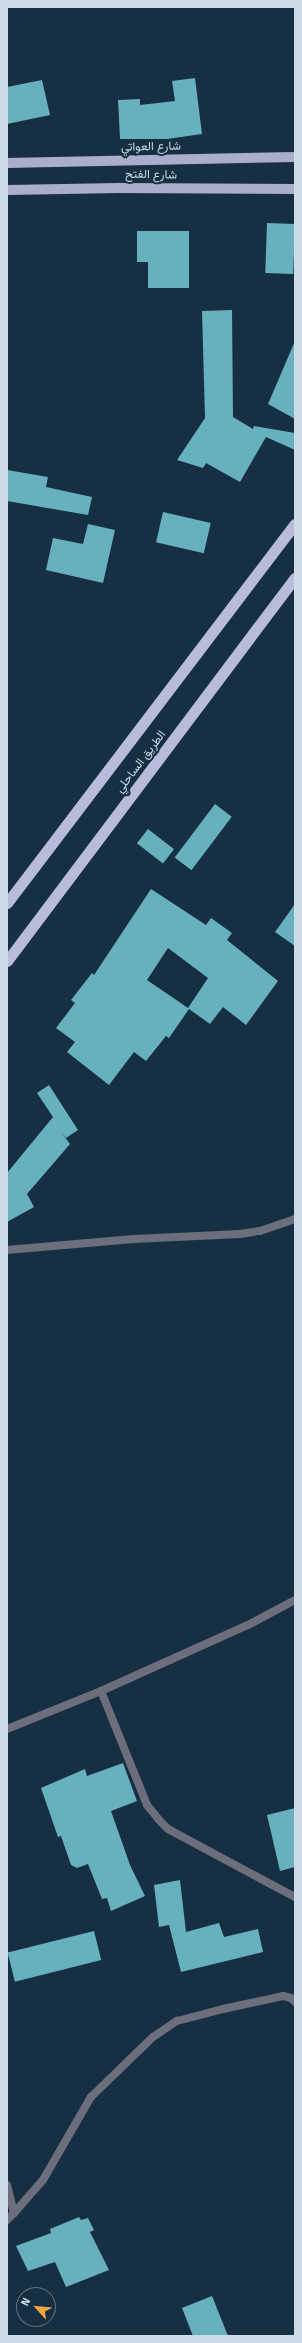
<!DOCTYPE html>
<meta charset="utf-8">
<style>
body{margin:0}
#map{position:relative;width:302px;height:2343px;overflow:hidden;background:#172f42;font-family:"Fira Sans",Vazirmatn,sans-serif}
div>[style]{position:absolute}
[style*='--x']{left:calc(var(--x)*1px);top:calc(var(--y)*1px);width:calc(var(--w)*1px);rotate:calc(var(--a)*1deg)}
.building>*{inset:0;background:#67b0bd;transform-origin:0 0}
.minor>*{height:8px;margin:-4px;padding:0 4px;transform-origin:4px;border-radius:4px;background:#6c6e7b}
.tertiary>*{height:8px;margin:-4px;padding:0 4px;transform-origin:4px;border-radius:4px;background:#6c6e7b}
.primary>*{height:10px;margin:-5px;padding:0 5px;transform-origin:5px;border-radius:5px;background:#abaeca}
.trunk>*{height:11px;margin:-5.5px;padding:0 5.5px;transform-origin:5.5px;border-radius:5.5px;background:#b8bbda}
span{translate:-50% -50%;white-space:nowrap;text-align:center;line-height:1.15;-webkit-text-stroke:4px #172f42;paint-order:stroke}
.street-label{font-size:12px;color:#cddbe8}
.frame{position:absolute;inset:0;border:8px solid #cddbe8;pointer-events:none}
.north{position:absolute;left:16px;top:2287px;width:40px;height:40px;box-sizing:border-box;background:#172f42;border:1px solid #607484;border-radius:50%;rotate:297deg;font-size:11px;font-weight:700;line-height:16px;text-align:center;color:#cddbe8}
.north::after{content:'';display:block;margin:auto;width:14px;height:18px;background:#f1a63f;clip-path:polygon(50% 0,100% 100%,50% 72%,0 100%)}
</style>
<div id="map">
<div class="building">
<i style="clip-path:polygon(195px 78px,202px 134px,167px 139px,120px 139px,118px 100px,140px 99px,140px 105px,175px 101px,172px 81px)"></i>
<i style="clip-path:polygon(42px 80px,50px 115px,7px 124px,7px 87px)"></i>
<i style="left:267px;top:223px;width:28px;height:50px;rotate:2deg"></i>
<i style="clip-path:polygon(137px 231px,189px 231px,189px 288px,148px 288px,148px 262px,137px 262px)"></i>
<i style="clip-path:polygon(232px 310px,233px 417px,253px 429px,254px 426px,295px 433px,295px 450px,266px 437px,240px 482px,206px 463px,203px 468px,177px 460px,205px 418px,202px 311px)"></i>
<i style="clip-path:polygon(295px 341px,295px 419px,268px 404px)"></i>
<i style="clip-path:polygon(7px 470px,48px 477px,46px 487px,92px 497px,88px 515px,7px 501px)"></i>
<i style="left:163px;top:512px;width:49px;height:31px;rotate:13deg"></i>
<i style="clip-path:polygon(88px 524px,115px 530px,103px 583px,46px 570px,53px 538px,83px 544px)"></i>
<i style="left:215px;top:804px;width:21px;height:67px;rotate:37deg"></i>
<i style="left:148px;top:829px;width:33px;height:18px;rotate:38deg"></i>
<i style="clip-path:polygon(evenodd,151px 889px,206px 925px,211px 918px,232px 933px,227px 940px,278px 981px,246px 1025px,223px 1007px,210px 1024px,189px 1009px,169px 1038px,166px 1036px,146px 1061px,134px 1052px,109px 1085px,67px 1052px,75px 1042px,56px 1028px,75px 1003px,71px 1000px,92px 973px,94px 975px,151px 889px,168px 948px,208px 978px,188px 1008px,147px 980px,168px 948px)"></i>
<i style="clip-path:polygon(295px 904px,295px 946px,275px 932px)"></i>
<i style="clip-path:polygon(49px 1085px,78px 1130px,66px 1138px,61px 1132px,70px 1144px,27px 1194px,34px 1207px,7px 1222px,7px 1173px,53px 1117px,37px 1093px)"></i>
<i style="clip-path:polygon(123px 1763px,137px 1801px,111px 1811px,130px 1865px,145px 1896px,111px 1911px,107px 1898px,102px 1899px,88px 1864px,77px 1868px,71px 1865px,61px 1836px,58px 1837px,41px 1788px,85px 1769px,87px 1776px)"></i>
<i style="clip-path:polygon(295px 1808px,295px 1867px,280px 1871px,267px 1815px)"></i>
<i style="clip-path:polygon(180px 1880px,186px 1932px,219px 1923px,224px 1937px,258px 1929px,263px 1952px,181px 1972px,169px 1925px,159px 1927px,154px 1885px)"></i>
<i style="left:94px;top:1931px;width:30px;height:89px;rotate:76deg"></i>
<i style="clip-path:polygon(79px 2217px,81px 2220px,88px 2218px,94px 2230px,90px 2232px,109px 2270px,66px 2287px,55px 2262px,28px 2271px,16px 2246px,51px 2233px,50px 2229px)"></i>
<i style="clip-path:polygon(212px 2296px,228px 2336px,193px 2336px,182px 2308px)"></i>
</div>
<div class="minor">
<i style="--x:7;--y:1250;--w:127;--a:-5"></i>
<i style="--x:134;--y:1239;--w:106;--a:-2.7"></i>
<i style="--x:240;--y:1234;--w:20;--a:-9"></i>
<i style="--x:260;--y:1231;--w:37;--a:-19"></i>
<i style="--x:101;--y:1691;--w:123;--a:68"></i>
<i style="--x:147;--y:1805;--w:19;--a:51"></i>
<i style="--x:159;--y:1820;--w:13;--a:45"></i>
<i style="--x:168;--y:1829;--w:144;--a:28.2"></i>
<i style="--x:7;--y:2185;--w:29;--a:76"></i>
<i style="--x:14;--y:2213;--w:10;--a:135"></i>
<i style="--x:14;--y:2213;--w:44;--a:-48.7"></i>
<i style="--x:43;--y:2180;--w:96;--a:-60"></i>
<i style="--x:91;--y:2097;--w:86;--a:-44.1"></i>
<i style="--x:153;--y:2037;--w:29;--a:-34"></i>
<i style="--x:177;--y:2021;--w:48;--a:-14.6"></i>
<i style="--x:223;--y:2009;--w:61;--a:-12.2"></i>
<i style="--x:283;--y:1996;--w:8;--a:14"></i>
<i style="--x:291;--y:1998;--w:6;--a:45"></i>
</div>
<div class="tertiary">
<i style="--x:7;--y:1729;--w:101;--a:-22"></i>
<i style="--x:101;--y:1691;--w:163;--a:-24.2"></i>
<i style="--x:250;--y:1624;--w:51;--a:-28.1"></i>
</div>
<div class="primary">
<i style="--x:7;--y:163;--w:288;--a:-1.2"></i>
<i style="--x:7;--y:190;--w:112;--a:-1"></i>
<i style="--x:119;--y:188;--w:176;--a:0.3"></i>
</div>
<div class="trunk">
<i style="--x:7;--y:903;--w:476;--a:-52.8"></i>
<i style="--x:7;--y:961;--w:479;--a:-53.1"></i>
</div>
<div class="street-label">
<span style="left:151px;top:147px;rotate:-1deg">شارع العواتي</span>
<span style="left:151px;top:175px;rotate:1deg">شارع الفتح</span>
<span style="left:141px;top:762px;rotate:-53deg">الطريق الساحلي</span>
</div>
<div class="frame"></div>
<div class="north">N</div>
</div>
